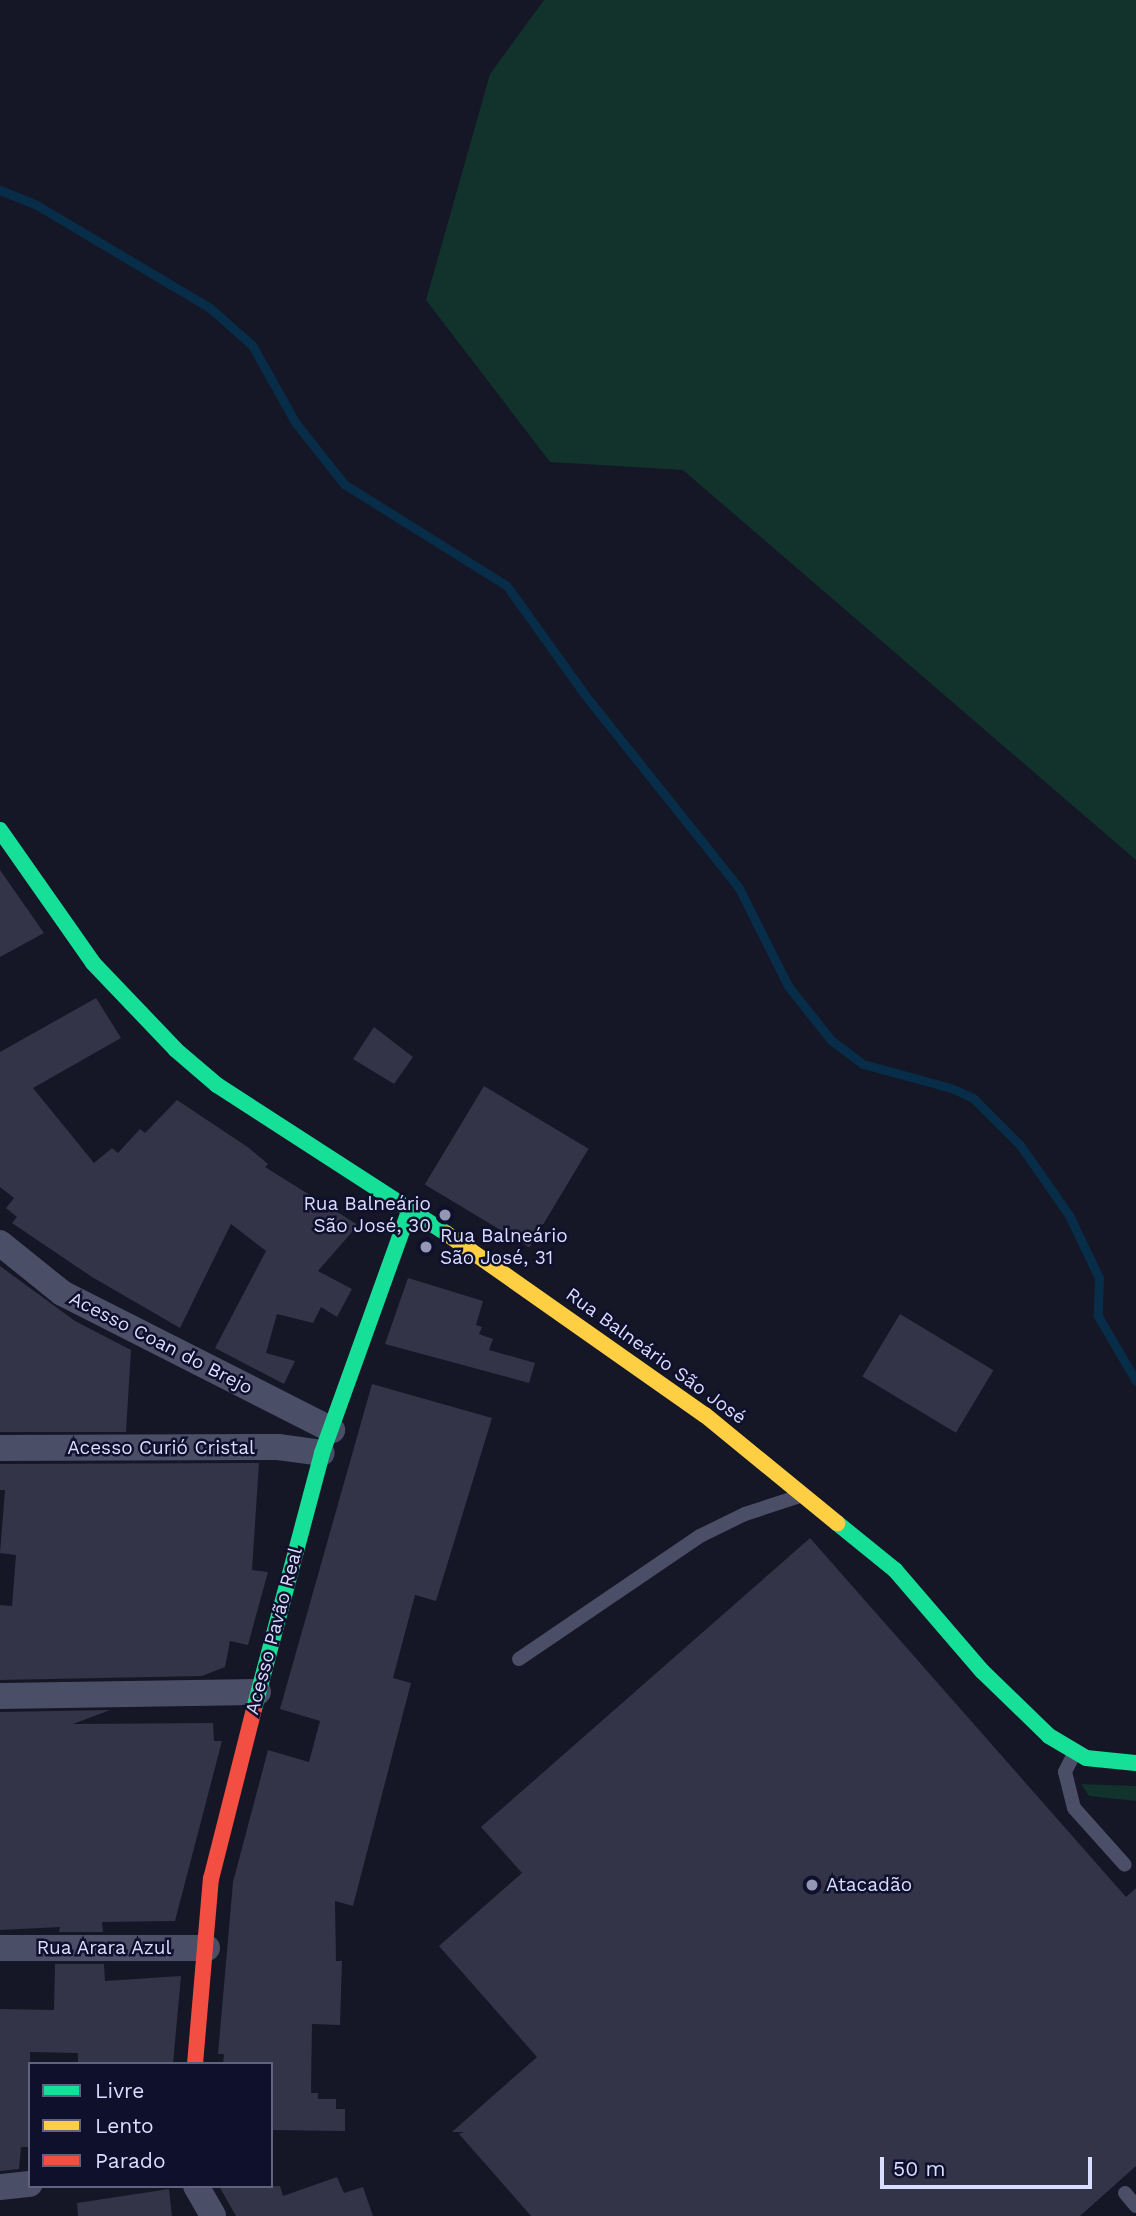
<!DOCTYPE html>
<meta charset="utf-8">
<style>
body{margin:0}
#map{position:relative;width:1136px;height:2216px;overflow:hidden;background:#151626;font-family:"Work Sans",sans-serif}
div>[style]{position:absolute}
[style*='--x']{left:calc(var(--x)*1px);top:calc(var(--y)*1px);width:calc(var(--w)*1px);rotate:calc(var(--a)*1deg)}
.green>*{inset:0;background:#12322c}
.stream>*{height:9px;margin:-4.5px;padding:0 4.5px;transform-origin:4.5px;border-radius:4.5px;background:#072d49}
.building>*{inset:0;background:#333447;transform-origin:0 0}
.lane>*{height:14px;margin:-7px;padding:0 7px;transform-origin:7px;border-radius:7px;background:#4a4e66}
.street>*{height:26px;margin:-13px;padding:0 13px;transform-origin:13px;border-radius:13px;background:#4a4e66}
.fast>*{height:16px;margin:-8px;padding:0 8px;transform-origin:8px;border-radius:8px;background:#16e098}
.slow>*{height:16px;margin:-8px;padding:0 8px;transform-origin:8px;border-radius:8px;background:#ffcf43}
.jam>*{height:16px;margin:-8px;padding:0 8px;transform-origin:8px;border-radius:8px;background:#f24e42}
.dots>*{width:19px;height:19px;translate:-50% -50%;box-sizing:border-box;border:4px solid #0f102c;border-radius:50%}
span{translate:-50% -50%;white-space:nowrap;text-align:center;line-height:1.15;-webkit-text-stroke:5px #0f102c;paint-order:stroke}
.poi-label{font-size:19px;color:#d9ddff}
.right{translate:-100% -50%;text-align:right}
.left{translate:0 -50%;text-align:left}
.street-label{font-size:19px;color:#d9ddff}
.legend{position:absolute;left:28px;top:2062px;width:245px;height:126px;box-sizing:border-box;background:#0f102c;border:2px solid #606280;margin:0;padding:9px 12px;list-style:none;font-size:21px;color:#d9ddff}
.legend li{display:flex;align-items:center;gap:14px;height:35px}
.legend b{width:35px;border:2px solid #606280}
.scale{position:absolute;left:880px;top:2157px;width:212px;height:32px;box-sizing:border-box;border:4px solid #d9ddff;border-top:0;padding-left:9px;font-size:21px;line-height:24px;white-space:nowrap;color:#d9ddff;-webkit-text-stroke:5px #0f102c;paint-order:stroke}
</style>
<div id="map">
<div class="green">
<i style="clip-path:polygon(544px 0,1136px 0,1136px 860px,683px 470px,550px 462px,426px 300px,490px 74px)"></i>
<i style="clip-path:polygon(1081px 1784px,1136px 1786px,1136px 1801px,1089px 1796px)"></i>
</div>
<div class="stream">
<i style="--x:0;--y:190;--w:38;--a:22"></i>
<i style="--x:35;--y:204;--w:204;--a:30.7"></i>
<i style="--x:210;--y:308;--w:56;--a:41.4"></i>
<i style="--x:252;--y:345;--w:88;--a:60.8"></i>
<i style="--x:295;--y:422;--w:79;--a:51.7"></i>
<i style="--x:344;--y:484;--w:192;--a:32"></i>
<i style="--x:507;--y:586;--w:134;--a:54.4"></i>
<i style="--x:585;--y:695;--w:247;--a:51.4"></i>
<i style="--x:739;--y:888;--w:110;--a:63.4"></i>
<i style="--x:788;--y:986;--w:69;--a:51.5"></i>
<i style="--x:831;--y:1040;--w:40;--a:37"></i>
<i style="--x:863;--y:1064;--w:91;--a:15.3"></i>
<i style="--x:951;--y:1088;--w:24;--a:24"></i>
<i style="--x:973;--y:1098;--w:66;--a:45"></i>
<i style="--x:1020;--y:1145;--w:85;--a:55"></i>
<i style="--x:1069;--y:1215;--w:70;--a:64.5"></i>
<i style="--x:1099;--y:1278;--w:38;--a:92"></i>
<i style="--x:1098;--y:1316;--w:75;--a:59.7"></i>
</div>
<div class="building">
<i style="clip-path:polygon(0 870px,44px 933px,0 957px)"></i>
<i style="clip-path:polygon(96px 998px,121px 1038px,33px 1088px,94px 1163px,112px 1148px,118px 1153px,140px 1129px,145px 1133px,177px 1100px,249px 1148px,268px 1164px,265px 1167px,358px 1225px,318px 1271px,352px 1289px,337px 1317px,321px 1307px,313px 1323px,277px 1314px,266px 1353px,295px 1361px,284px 1384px,215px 1348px,266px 1251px,231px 1224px,180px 1328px,92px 1277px,12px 1223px,17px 1217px,6px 1208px,14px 1198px,0 1187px,0 1052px)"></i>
<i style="clip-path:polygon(374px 1027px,413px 1057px,394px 1084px,353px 1059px)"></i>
<i style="left:484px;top:1086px;width:122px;height:115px;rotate:31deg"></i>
<i style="clip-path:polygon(0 1266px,75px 1321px,131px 1350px,126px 1432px,0 1432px)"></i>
<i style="clip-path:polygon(408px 1278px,483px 1301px,476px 1325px,482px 1327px,479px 1334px,493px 1339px,489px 1350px,535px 1363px,529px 1383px,385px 1344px)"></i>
<i style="left:900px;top:1314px;width:109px;height:73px;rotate:31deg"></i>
<i style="clip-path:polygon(372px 1384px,492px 1418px,436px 1601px,415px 1595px,393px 1678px,411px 1683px,353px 1906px,335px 1901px,336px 1961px,342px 1961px,340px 2025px,312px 2024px,311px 2093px,318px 2093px,318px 2099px,336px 2099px,336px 2109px,345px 2109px,345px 2131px,271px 2130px,271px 2064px,223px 2064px,224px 2054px,218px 2054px,233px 1882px,268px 1750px,309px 1762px,320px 1721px,280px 1709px)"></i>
<i style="clip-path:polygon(259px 1463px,252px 1570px,268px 1572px,248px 1645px,230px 1641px,225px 1667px,202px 1676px,0 1680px,0 1605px,12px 1606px,16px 1555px,0 1553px,5px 1490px,0 1490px,0 1464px)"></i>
<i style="clip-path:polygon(810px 1538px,1126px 1897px,1136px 1888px,1136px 2166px,1080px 2216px,531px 2216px,459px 2134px,464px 2132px,452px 2132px,537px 2057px,439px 1946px,522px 1873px,481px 1827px)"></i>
<i style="clip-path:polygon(110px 1710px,73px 1724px,213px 1723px,214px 1741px,222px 1741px,175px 1921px,102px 1922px,103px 1932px,59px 1932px,60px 1927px,0 1930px,0 1712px)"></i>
<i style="clip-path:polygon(55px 1964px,104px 1964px,105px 1981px,181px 1976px,173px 2064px,78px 2064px,78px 2053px,30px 2052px,30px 2147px,21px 2147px,19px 2169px,0 2171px,0 2009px,54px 2010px)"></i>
<i style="clip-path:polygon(337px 2177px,344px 2193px,363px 2187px,373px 2216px,236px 2216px,219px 2186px,280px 2186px,283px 2196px)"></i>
<i style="clip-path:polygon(169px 2189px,172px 2216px,78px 2216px,77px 2203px)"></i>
</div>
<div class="lane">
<i style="--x:519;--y:1659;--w:219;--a:-34.2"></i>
<i style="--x:700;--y:1536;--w:50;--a:-26.1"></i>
<i style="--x:745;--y:1514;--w:55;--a:-18.1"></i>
<i style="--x:1074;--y:1754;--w:20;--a:117"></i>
<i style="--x:1065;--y:1772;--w:37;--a:76"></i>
<i style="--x:1074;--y:1808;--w:76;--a:48.2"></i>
<i style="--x:1125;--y:2193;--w:17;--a:50"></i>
</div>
<div class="street">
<i style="--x:0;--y:1243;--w:80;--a:38.9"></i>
<i style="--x:62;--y:1293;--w:303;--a:26.9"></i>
<i style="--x:0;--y:1448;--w:278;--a:-0.2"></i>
<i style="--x:278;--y:1447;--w:44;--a:7.8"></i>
<i style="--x:0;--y:1696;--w:258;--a:-0.9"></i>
<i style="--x:0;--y:1948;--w:207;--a:0"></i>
<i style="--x:196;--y:2186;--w:34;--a:60"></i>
<i style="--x:0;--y:2187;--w:30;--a:-6"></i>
</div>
<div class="fast">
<i style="--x:0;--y:830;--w:162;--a:55"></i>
<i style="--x:93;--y:963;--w:120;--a:46.3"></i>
<i style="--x:176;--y:1050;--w:54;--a:40.5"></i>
<i style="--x:217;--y:1085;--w:274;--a:32.9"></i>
<i style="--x:837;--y:1523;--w:75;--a:39"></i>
<i style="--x:895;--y:1570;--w:133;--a:49.3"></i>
<i style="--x:982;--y:1671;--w:93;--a:44.1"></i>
<i style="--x:1049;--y:1736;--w:43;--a:30.7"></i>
<i style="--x:1086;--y:1758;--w:50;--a:5.7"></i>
<i style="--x:254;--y:1709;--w:265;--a:-75.1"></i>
<i style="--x:322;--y:1453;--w:257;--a:-70.2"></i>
</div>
<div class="slow">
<i style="--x:447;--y:1234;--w:315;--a:35.1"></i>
<i style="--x:705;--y:1415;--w:171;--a:39.3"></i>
</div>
<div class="jam">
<i style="--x:195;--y:2064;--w:186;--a:-85.1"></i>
<i style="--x:211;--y:1879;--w:175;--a:-75.8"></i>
</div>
<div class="dots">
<i style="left:445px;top:1215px;background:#9497b3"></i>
<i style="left:426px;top:1247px;background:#9497b3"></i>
<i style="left:812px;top:1885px;background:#9497b3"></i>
</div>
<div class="poi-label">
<span class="right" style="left:431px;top:1215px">Rua Balneário<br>São José, 30</span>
<span class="left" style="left:440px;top:1247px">Rua Balneário<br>São José, 31</span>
<span class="left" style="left:826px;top:1885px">Atacadão</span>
</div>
<div class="street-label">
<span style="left:161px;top:1343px;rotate:27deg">Acesso Coan do Brejo</span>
<span style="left:656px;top:1356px;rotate:36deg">Rua Balneário São José</span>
<span style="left:161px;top:1448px">Acesso Curió Cristal</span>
<span style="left:274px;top:1631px;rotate:-75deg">Acesso Pavão Real</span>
<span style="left:104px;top:1948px">Rua Arara Azul</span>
</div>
<ul class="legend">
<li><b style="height:9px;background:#16e098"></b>Livre</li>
<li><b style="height:9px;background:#ffcf43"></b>Lento</li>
<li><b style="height:9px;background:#f24e42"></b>Parado</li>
</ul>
<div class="scale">50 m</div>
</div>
